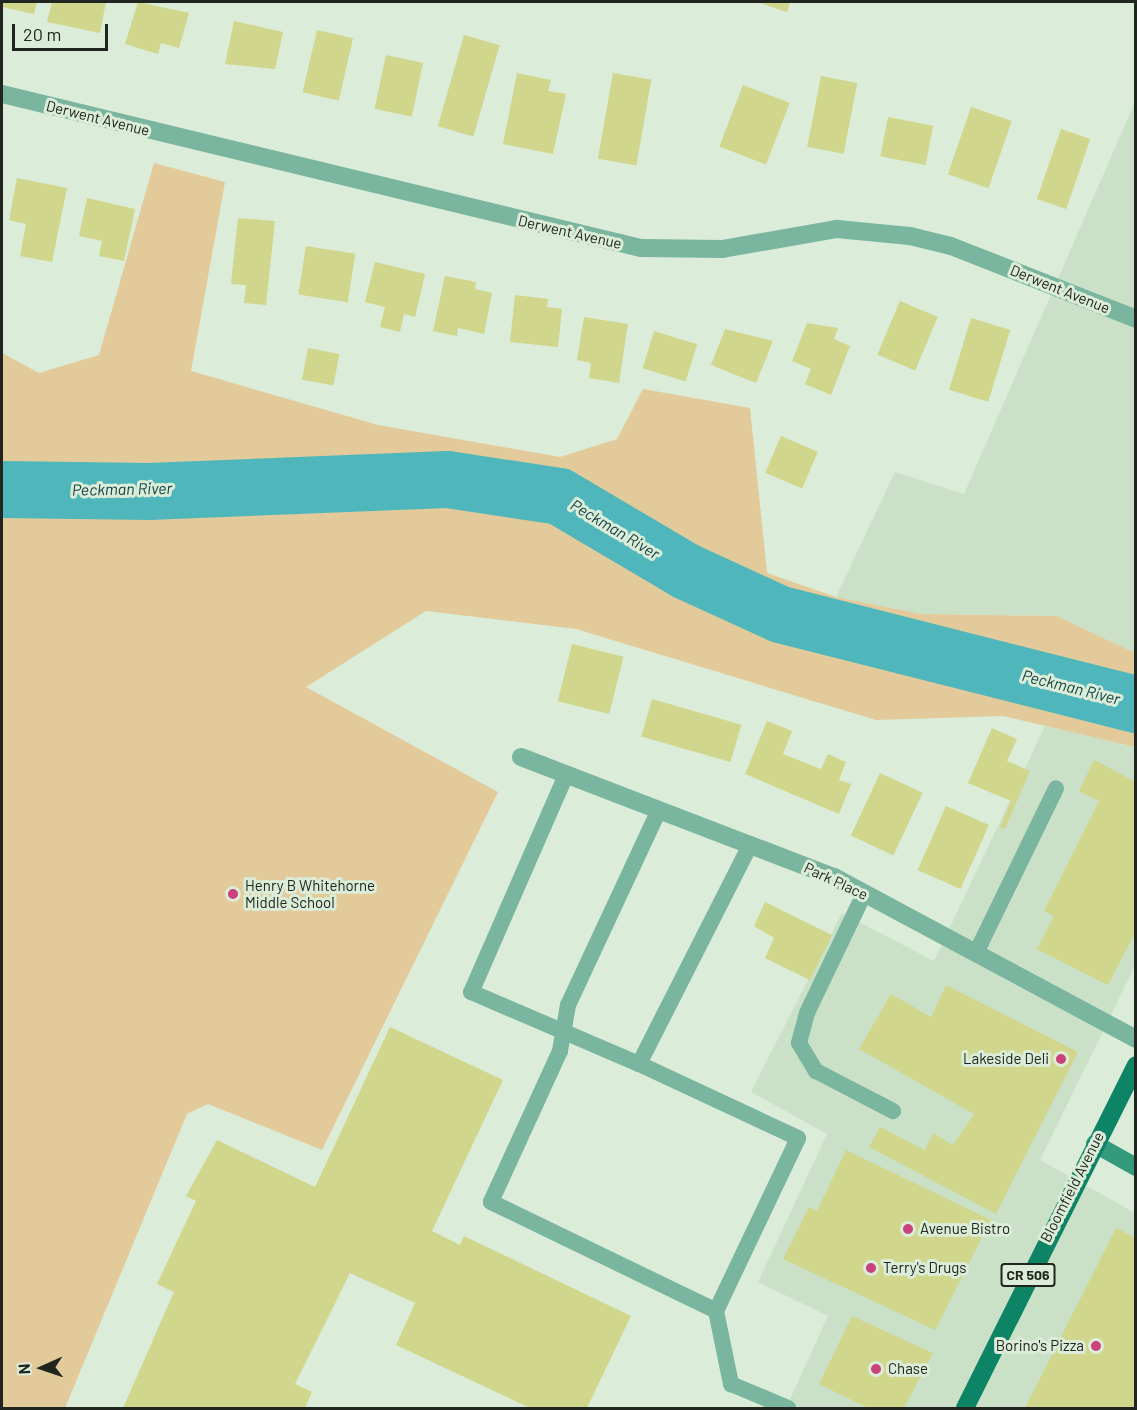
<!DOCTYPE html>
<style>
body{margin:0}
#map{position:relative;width:1137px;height:1410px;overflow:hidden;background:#dbecd8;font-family:Barlow,sans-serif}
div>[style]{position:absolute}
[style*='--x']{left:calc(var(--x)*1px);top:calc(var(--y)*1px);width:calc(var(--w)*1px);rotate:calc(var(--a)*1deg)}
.built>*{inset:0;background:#cbe1c7}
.green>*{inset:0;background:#e3ca9a}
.river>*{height:57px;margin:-28.5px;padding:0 28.5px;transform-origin:28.5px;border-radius:28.5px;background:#4fb7bb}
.building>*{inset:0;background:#d0d68c;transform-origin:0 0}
.lane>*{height:16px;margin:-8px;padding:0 8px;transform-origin:8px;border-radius:8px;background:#79b59f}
.street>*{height:18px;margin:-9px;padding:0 9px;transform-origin:9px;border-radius:9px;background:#79b59f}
.secondary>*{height:18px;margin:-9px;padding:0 9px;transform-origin:9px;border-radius:9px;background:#339b7c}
.primary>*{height:18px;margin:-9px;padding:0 9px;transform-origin:9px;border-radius:9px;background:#0e8466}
.dots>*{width:16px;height:16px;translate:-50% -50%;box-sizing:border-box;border:3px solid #dbecd8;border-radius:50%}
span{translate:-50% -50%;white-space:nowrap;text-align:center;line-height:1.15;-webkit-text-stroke:6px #dbecd8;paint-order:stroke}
.shield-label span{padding:2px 4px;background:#dbecd8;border:2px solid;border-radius:4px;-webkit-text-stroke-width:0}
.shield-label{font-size:14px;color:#20261f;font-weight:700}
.street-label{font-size:15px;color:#20261f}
.poi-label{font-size:15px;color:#20261f}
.left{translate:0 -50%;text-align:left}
.right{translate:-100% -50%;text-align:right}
.water-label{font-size:16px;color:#134344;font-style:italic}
.frame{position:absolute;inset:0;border:3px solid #20261f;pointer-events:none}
.north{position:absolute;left:12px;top:1338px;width:60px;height:60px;-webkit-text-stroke:4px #dbecd8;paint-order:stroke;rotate:267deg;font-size:16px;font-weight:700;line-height:24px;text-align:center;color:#20261f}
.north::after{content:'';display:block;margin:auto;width:21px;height:27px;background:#20261f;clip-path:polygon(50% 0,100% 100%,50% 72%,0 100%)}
.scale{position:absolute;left:12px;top:24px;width:96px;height:27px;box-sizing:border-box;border:3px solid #20261f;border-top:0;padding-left:8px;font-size:18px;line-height:21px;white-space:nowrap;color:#20261f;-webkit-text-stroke:4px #dbecd8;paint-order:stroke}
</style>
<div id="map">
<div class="built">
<i style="clip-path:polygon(1135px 102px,1135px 653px,1057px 616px,921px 614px,836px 597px,895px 472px,964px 494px)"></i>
<i style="clip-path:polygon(1045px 726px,1135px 747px,1135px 966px,1040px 1160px,1135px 1213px,1135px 1408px,786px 1408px,828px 1316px,758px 1282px,827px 1134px,751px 1092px,842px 913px,934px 961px)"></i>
</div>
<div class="green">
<i style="clip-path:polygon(154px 163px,225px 182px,191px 371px,378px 425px,560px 457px,617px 439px,643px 389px,750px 408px,767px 573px,836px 597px,921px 614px,1057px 616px,1135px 653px,1135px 747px,1003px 716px,876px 720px,576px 629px,426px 611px,306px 687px,498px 792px,322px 1150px,208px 1104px,187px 1114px,65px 1408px,2px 1408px,2px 353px,39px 373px,99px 355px)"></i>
</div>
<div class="river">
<i style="--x:2;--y:489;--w:146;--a:0.8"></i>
<i style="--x:148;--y:491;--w:299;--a:-2.3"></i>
<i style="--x:447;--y:479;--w:113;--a:8.6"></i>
<i style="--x:559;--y:496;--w:147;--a:30.6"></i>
<i style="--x:686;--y:571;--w:103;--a:24.6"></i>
<i style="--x:780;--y:614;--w:367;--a:14.2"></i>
</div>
<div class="building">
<i style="clip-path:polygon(2px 2px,37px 2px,34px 14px,2px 7px)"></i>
<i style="clip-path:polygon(52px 2px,106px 2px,100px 33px,47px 22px)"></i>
<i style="clip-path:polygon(138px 2px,189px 13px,179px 48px,161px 43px,158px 54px,125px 44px)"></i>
<i style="clip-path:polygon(757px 2px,790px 2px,787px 12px)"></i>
<i style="clip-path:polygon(234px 21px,283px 32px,275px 69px,225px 64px)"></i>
<i style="left:317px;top:30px;width:37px;height:64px;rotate:13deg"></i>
<i style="left:464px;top:35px;width:37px;height:95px;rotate:16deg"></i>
<i style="left:386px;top:55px;width:38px;height:55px;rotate:12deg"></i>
<i style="clip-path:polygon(517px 73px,551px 80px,548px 91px,566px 94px,553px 154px,503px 144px)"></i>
<i style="left:613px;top:73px;width:39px;height:87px;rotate:10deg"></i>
<i style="left:821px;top:76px;width:37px;height:72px;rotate:11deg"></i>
<i style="left:743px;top:85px;width:50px;height:66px;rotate:21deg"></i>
<i style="left:971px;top:107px;width:43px;height:71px;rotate:19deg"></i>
<i style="left:888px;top:117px;width:46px;height:40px;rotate:11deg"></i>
<i style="left:1061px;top:129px;width:31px;height:74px;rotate:19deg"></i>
<i style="clip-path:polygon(17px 178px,67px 188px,52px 262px,20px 256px,26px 224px,9px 220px)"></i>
<i style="clip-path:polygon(87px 198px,135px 209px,124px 261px,99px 256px,102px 241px,79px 236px)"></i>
<i style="clip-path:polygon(238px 218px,275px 221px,266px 305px,244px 303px,246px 285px,231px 284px)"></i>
<i style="left:306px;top:246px;width:50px;height:49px;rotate:9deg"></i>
<i style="clip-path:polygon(375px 262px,425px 274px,415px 317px,404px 314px,400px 332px,380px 327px,385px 307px,365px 302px)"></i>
<i style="clip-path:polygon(445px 276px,476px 282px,475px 289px,492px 293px,484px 334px,458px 328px,457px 336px,433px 331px)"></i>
<i style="clip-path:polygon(515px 295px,548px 299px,547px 307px,562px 309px,558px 347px,510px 342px)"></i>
<i style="left:900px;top:301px;width:41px;height:58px;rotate:23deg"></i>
<i style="clip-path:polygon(584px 317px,628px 324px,619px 383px,589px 378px,591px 363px,577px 360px)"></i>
<i style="left:971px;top:318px;width:41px;height:75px;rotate:17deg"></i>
<i style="clip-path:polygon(807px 323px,838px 328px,834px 339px,850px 346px,831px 395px,805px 384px,811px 369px,792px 361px)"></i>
<i style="clip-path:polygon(725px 329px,773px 341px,756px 383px,711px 365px)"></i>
<i style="left:654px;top:331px;width:45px;height:39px;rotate:17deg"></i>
<i style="left:308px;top:348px;width:32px;height:32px;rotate:11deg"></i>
<i style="left:781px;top:436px;width:40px;height:40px;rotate:23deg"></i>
<i style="left:572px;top:644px;width:53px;height:59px;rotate:14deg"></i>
<i style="left:652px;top:699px;width:93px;height:39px;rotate:16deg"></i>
<i style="clip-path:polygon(767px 721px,792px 731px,783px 754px,821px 769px,828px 754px,846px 762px,839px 780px,851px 784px,839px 814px,745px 774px)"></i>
<i style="clip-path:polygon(992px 728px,1017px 739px,1007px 761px,1030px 771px,1005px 829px,1000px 827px,1011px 801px,968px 783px)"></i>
<i style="clip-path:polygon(1094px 760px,1136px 782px,1136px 931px,1108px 985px,1037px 949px,1054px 916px,1044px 911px,1099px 801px,1079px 791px)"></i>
<i style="left:880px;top:773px;width:47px;height:69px;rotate:25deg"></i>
<i style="left:946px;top:806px;width:47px;height:70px;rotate:24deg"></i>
<i style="clip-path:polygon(765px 902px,832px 935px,810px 980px,765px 958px,774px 938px,754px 926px)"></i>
<i style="clip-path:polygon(946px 985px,1078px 1052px,996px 1214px,869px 1147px,880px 1127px,925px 1150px,933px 1133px,953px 1145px,974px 1114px,859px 1049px,891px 994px,931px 1017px)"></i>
<i style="clip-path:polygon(390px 1027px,503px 1080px,432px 1231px,460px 1245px,464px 1236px,631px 1316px,587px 1408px,530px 1408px,396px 1345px,415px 1303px,350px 1273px,295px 1384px,312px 1392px,305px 1408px,123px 1408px,174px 1292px,157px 1284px,196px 1201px,186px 1196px,217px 1140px,315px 1187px)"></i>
<i style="clip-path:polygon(846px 1150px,991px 1220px,935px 1330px,783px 1259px,809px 1207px,817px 1211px)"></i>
<i style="clip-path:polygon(1116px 1228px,1136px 1238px,1136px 1408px,1025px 1408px)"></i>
<i style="clip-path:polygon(852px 1316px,933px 1353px,904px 1408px,868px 1408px,819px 1384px)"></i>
</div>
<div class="lane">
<i style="--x:566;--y:775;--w:237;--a:113.6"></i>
<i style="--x:471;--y:992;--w:183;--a:23.2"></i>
<i style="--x:659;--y:810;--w:215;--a:115"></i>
<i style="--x:568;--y:1005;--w:47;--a:99.9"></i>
<i style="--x:560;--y:1051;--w:166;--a:114.6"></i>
<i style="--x:491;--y:1202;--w:250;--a:25.8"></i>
<i style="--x:716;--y:1311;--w:191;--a:-64.6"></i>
<i style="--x:798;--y:1138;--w:175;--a:-155"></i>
<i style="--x:639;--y:1064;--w:246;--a:-63.1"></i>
<i style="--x:864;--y:894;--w:132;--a:115.6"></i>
<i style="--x:807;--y:1013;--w:31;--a:105"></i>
<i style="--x:799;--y:1043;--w:33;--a:59"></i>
<i style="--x:816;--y:1071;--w:87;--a:27.5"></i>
<i style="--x:976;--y:953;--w:183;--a:-64.1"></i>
<i style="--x:716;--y:1311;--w:75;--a:78.4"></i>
<i style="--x:731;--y:1384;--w:62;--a:22.8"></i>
</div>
<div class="street">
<i style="--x:2;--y:94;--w:657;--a:13.55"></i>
<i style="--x:641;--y:248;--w:81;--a:0.7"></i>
<i style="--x:722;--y:249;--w:117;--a:-9.9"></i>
<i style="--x:837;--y:229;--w:73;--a:5.5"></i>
<i style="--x:910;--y:236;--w:42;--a:13.7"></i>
<i style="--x:951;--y:246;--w:199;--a:21.5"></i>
<i style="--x:521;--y:757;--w:335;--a:21"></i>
<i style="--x:834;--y:877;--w:343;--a:28.2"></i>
</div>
<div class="secondary">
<i style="--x:1095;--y:1144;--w:47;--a:29.3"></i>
</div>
<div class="primary">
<i style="--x:965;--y:1408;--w:383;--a:-63.5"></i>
</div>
<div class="dots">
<i style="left:233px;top:894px;background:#ca417c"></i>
<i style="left:1061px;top:1059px;background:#ca417c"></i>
<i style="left:908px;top:1229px;background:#ca417c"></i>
<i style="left:871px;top:1268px;background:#ca417c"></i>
<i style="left:1096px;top:1346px;background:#ca417c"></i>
<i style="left:876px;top:1369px;background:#ca417c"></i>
</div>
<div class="shield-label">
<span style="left:1028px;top:1275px">CR 506</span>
</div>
<div class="street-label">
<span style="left:98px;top:118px;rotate:14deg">Derwent Avenue</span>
<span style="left:570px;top:232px;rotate:13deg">Derwent Avenue</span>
<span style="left:1060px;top:289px;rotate:22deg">Derwent Avenue</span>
<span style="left:836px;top:881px;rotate:25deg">Park Place</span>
<span style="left:1072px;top:1187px;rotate:-63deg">Bloomfield Avenue</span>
</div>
<div class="poi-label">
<span class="left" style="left:245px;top:894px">Henry B Whitehorne<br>Middle School</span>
<span class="right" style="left:1049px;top:1059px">Lakeside Deli</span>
<span class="left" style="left:920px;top:1229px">Avenue Bistro</span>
<span class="left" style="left:883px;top:1268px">Terry's Drugs</span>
<span class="right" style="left:1084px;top:1346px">Borino's Pizza</span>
<span class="left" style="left:888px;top:1369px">Chase</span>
</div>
<div class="water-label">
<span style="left:122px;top:489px;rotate:-1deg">Peckman River</span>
<span style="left:615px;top:529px;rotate:31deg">Peckman River</span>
<span style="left:1071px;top:687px;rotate:14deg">Peckman River</span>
</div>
<div class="frame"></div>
<div class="north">N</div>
<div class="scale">20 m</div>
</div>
